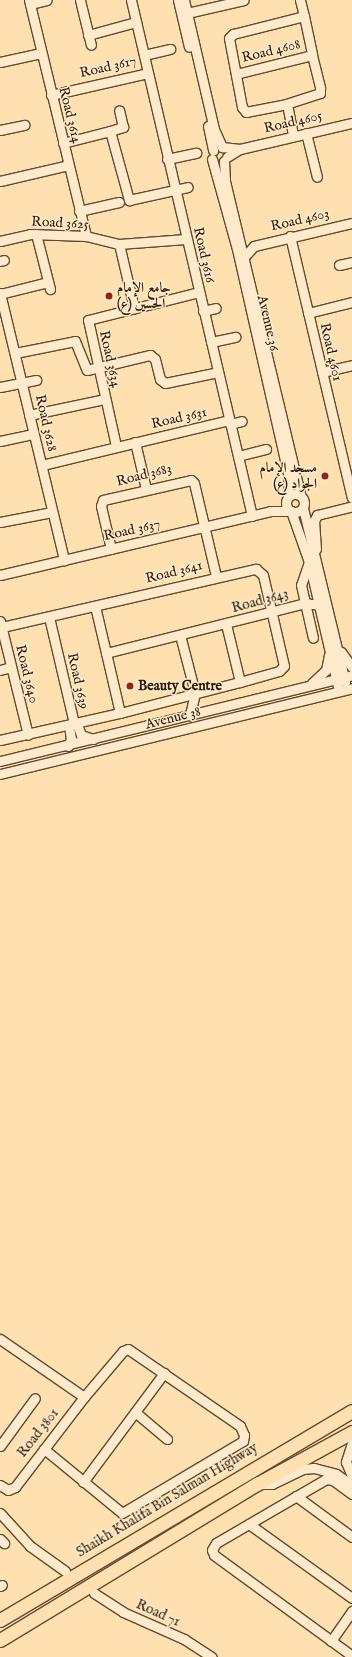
<!DOCTYPE html>
<meta charset="utf-8">
<style>
body{margin:0}
#map{position:relative;width:352px;height:1657px;overflow:hidden;background:#ffe0b1;font-family:"IM FELL English",Amiri,serif}
div>[style]{position:absolute}
[style*='--x']{left:calc(var(--x)*1px);top:calc(var(--y)*1px);width:calc(var(--w)*1px);rotate:calc(var(--a)*1deg)}
.roads{filter:drop-shadow(1px 0 #614b2e) drop-shadow(-1px 0 #614b2e) drop-shadow(0 1px #614b2e) drop-shadow(0 -1px #614b2e)}
.minor>*{height:9px;margin:-4.5px;padding:0 4.5px;transform-origin:4.5px;border-radius:4.5px;background:#ffebcc}
.minor>.ring{margin:-4.5px;padding:0;box-sizing:content-box;background:none;border:9px solid #ffebcc;border-radius:50%}
.highway>*{height:13px;margin:-6.5px;padding:0 6.5px;transform-origin:6.5px;border-radius:6.5px;background:#ffe0b1}
.dots>*{width:11px;height:11px;translate:-50% -50%;box-sizing:border-box;border:2px solid #ffebcc;border-radius:50%}
span{translate:-50% -50%;white-space:nowrap;text-align:center;line-height:1.15;-webkit-text-stroke:3px #ffebcc;paint-order:stroke}
.street-label{font-size:14px;color:#2c1903}
.poi-label{font-size:14px;color:#2c1903;font-weight:700}
.left{translate:0 -50%;text-align:left}
.right{translate:-100% -50%;text-align:right}
</style>
<div id="map">
<div class="roads">
<div class="minor">
<i style="--x:29;--y:0;--w:243;--a:76.4"></i>
<i style="--x:80;--y:0;--w:46;--a:76.3"></i>
<i style="--x:131;--y:0;--w:530;--a:76.8"></i>
<i style="--x:178;--y:0;--w:48;--a:76.8"></i>
<i style="--x:184;--y:0;--w:132;--a:76.9"></i>
<i style="--x:214;--y:129;--w:20;--a:66"></i>
<i style="--x:222;--y:147;--w:18;--a:6"></i>
<i style="--x:300;--y:0;--w:16;--a:76"></i>
<i style="--x:304;--y:16;--w:40;--a:78"></i>
<i style="--x:312;--y:55;--w:34;--a:76"></i>
<i style="--x:320;--y:88;--w:5;--a:90"></i>
<i style="--x:320;--y:93;--w:35;--a:162"></i>
<i style="--x:287;--y:104;--w:42;--a:169"></i>
<i style="--x:246;--y:112;--w:6;--a:-129"></i>
<i style="--x:242;--y:107;--w:70;--a:-100.7"></i>
<i style="--x:229;--y:38;--w:6;--a:-45"></i>
<i style="--x:233;--y:34;--w:73;--a:-14.2"></i>
<i style="--x:30;--y:4;--w:17;--a:-13"></i>
<i style="--x:187;--y:13;--w:58;--a:-12.8"></i>
<i style="--x:88;--y:35;--w:50;--a:-15.2"></i>
<i style="--x:144;--y:55;--w:27;--a:-13"></i>
<i style="--x:0;--y:62;--w:42;--a:-12.4"></i>
<i style="--x:236;--y:74;--w:78;--a:-14"></i>
<i style="--x:51;--y:95;--w:99;--a:-12.8"></i>
<i style="--x:287;--y:104;--w:33;--a:79"></i>
<i style="--x:208;--y:126;--w:25;--a:78"></i>
<i style="--x:0;--y:130;--w:25;--a:-12"></i>
<i style="--x:110;--y:131;--w:14;--a:-17"></i>
<i style="--x:123;--y:127;--w:17;--a:-103"></i>
<i style="--x:306;--y:133;--w:45;--a:76"></i>
<i style="--x:63;--y:143;--w:49;--a:-14.3"></i>
<i style="--x:110;--y:131;--w:72;--a:74.6"></i>
<i style="--x:129;--y:200;--w:60;--a:-12.4"></i>
<i style="--x:227;--y:157;--w:15;--a:-32"></i>
<i style="--x:240;--y:149;--w:115;--a:-13.1"></i>
<i style="--x:167;--y:159;--w:30;--a:-12"></i>
<i style="--x:212;--y:159;--w:93;--a:74.5"></i>
<i style="--x:237;--y:249;--w:231;--a:77.2"></i>
<i style="--x:288;--y:474;--w:21;--a:87"></i>
<i style="--x:224;--y:161;--w:20;--a:87"></i>
<i style="--x:225;--y:181;--w:322;--a:76.5"></i>
<i style="--x:0;--y:181;--w:70;--a:-13.2"></i>
<i style="--x:79;--y:211;--w:41;--a:-12.7"></i>
<i style="--x:36;--y:234;--w:57;--a:75.7"></i>
<i style="--x:290;--y:236;--w:269;--a:76.7"></i>
<i style="--x:0;--y:241;--w:31;--a:-13"></i>
<i style="--x:30;--y:234;--w:56;--a:2"></i>
<i style="--x:86;--y:236;--w:34;--a:14"></i>
<i style="--x:119;--y:244;--w:67;--a:-4.3"></i>
<i style="--x:119;--y:244;--w:66;--a:76.8"></i>
<i style="--x:245;--y:256;--w:13;--a:-48"></i>
<i style="--x:254;--y:246;--w:101;--a:-13.2"></i>
<i style="--x:0;--y:261;--w:4;--a:-14"></i>
<i style="--x:339;--y:265;--w:13;--a:-13"></i>
<i style="--x:0;--y:293;--w:275;--a:76.5"></i>
<i style="--x:0;--y:294;--w:49;--a:-14"></i>
<i style="--x:203;--y:311;--w:13;--a:-13"></i>
<i style="--x:308;--y:313;--w:45;--a:-14"></i>
<i style="--x:211;--y:342;--w:25;--a:-12"></i>
<i style="--x:15;--y:353;--w:61;--a:-11.3"></i>
<i style="--x:75;--y:341;--w:31;--a:68"></i>
<i style="--x:87;--y:370;--w:65;--a:-13.4"></i>
<i style="--x:150;--y:355;--w:6;--a:39"></i>
<i style="--x:155;--y:359;--w:21;--a:76"></i>
<i style="--x:160;--y:379;--w:6;--a:39"></i>
<i style="--x:165;--y:383;--w:54;--a:-11.7"></i>
<i style="--x:322;--y:372;--w:31;--a:-13"></i>
<i style="--x:0;--y:387;--w:37;--a:-11"></i>
<i style="--x:29;--y:415;--w:78;--a:-11.9"></i>
<i style="--x:230;--y:424;--w:12;--a:-14"></i>
<i style="--x:0;--y:441;--w:34;--a:-12"></i>
<i style="--x:135;--y:442;--w:48;--a:76.8"></i>
<i style="--x:116;--y:446;--w:129;--a:-102.5"></i>
<i style="--x:88;--y:320;--w:114;--a:-14.2"></i>
<i style="--x:238;--y:456;--w:29;--a:-14"></i>
<i style="--x:42;--y:465;--w:192;--a:-13.5"></i>
<i class="ring" style="left:286px;top:494px;width:9px;height:9px"></i>
<i style="--x:303;--y:508;--w:179;--a:76.4"></i>
<i style="--x:0;--y:522;--w:53;--a:-10.9"></i>
<i style="--x:111;--y:549;--w:44;--a:-103.1"></i>
<i style="--x:101;--y:506;--w:6;--a:-72"></i>
<i style="--x:103;--y:500;--w:90;--a:-12.8"></i>
<i style="--x:191;--y:480;--w:4;--a:45"></i>
<i style="--x:194;--y:483;--w:96;--a:76.7"></i>
<i style="--x:316;--y:549;--w:28;--a:-94"></i>
<i style="--x:314;--y:521;--w:7;--a:-63"></i>
<i style="--x:317;--y:515;--w:36;--a:-14"></i>
<i style="--x:309;--y:562;--w:24;--a:109"></i>
<i style="--x:301;--y:585;--w:54;--a:77.2"></i>
<i style="--x:0;--y:575;--w:277;--a:-13.3"></i>
<i style="--x:270;--y:511;--w:21;--a:0"></i>
<i style="--x:291;--y:511;--w:54;--a:70.6"></i>
<i style="--x:309;--y:562;--w:132;--a:76.9"></i>
<i style="--x:95;--y:606;--w:48;--a:76.8"></i>
<i style="--x:106;--y:653;--w:205;--a:-14.1"></i>
<i style="--x:305;--y:603;--w:15;--a:8"></i>
<i style="--x:49;--y:617;--w:110;--a:76.8"></i>
<i style="--x:0;--y:621;--w:117;--a:76.2"></i>
<i style="--x:2;--y:627;--w:261;--a:-12.9"></i>
<i style="--x:256;--y:569;--w:9;--a:41"></i>
<i style="--x:263;--y:575;--w:93;--a:77"></i>
<i style="--x:284;--y:666;--w:7;--a:135"></i>
<i style="--x:279;--y:671;--w:41;--a:164.2"></i>
<i style="--x:180;--y:635;--w:60;--a:75.5"></i>
<i style="--x:195;--y:693;--w:23;--a:103"></i>
<i style="--x:341;--y:652;--w:19;--a:54"></i>
<i style="--x:0;--y:670;--w:11;--a:-15"></i>
<i style="--x:312;--y:683;--w:19;--a:-43"></i>
<i style="--x:326;--y:670;--w:15;--a:-79"></i>
<i style="--x:120;--y:713;--w:124;--a:-14.5"></i>
<i style="--x:240;--y:682;--w:60;--a:-103.6"></i>
<i style="--x:77;--y:724;--w:12;--a:70"></i>
<i style="--x:81;--y:735;--w:13;--a:18"></i>
<i style="--x:0;--y:740;--w:123;--a:-12.7"></i>
<i style="--x:120;--y:713;--w:62;--a:-103.1"></i>
<i style="--x:68;--y:746;--w:8;--a:-67"></i>
<i style="--x:71;--y:739;--w:13;--a:-99"></i>
<i style="--x:0;--y:761;--w:362;--a:-13.7"></i>
<i style="--x:0;--y:774;--w:362;--a:-13.7"></i>
<i style="--x:0;--y:1339;--w:102;--a:34.6"></i>
<i style="--x:135;--y:1412;--w:42;--a:40.2"></i>
<i style="--x:352;--y:1443;--w:20;--a:108"></i>
<i style="--x:346;--y:1462;--w:15;--a:67"></i>
<i style="--x:0;--y:1446;--w:59;--a:-53.9"></i>
<i style="--x:83;--y:1482;--w:136;--a:-53.4"></i>
<i style="--x:259;--y:1484;--w:13;--a:0"></i>
<i style="--x:272;--y:1484;--w:34;--a:-26"></i>
<i style="--x:303;--y:1469;--w:11;--a:-5"></i>
<i style="--x:314;--y:1468;--w:23;--a:15"></i>
<i style="--x:336;--y:1474;--w:19;--a:35"></i>
<i style="--x:0;--y:1485;--w:9;--a:32"></i>
<i style="--x:8;--y:1490;--w:8;--a:-23"></i>
<i style="--x:15;--y:1487;--w:113;--a:-52.5"></i>
<i style="--x:84;--y:1397;--w:60;--a:-49.7"></i>
<i style="--x:123;--y:1351;--w:5;--a:-22"></i>
<i style="--x:128;--y:1349;--w:136;--a:34.5"></i>
<i style="--x:240;--y:1426;--w:10;--a:66"></i>
<i style="--x:244;--y:1435;--w:6;--a:99"></i>
<i style="--x:243;--y:1441;--w:141;--a:149.2"></i>
<i style="--x:122;--y:1513;--w:101;--a:-140.6"></i>
<i style="--x:352;--y:1494;--w:24;--a:-144"></i>
<i style="--x:333;--y:1480;--w:7;--a:-172"></i>
<i style="--x:326;--y:1479;--w:127;--a:149.8"></i>
<i style="--x:216;--y:1543;--w:8;--a:120"></i>
<i style="--x:212;--y:1550;--w:5;--a:68"></i>
<i style="--x:214;--y:1555;--w:171;--a:36.2"></i>
<i style="--x:296;--y:1496;--w:69;--a:36.2"></i>
<i style="--x:0;--y:1513;--w:45;--a:47.7"></i>
<i style="--x:30;--y:1546;--w:43;--a:35.5"></i>
<i style="--x:249;--y:1524;--w:127;--a:35.7"></i>
<i style="--x:0;--y:1539;--w:6;--a:45"></i>
<i style="--x:0;--y:1586;--w:2;--a:-27"></i>
<i style="--x:94;--y:1593;--w:35;--a:33"></i>
<i style="--x:123;--y:1612;--w:67;--a:23.9"></i>
<i style="--x:184;--y:1639;--w:33;--a:33"></i>
<i style="--x:331;--y:1641;--w:37;--a:-55"></i>
</div>
<div class="highway">
<i style="--x:0;--y:1620;--w:409;--a:-30.7"></i>
<i style="--x:0;--y:1640;--w:301;--a:-31.3"></i>
<i style="--x:257;--y:1484;--w:108;--a:-28.7"></i>
</div>
</div>
<div class="dots">
<i style="left:109px;top:296px;background:#8f2418"></i>
<i style="left:325px;top:476px;background:#8f2418"></i>
<i style="left:130px;top:686px;background:#8f2418"></i>
</div>
<div class="street-label">
<span style="left:271px;top:51px;rotate:-14deg">Road 4608</span>
<span style="left:108px;top:67px;rotate:-13deg">Road 3617</span>
<span style="left:70px;top:115px;rotate:76deg">Road 3614</span>
<span style="left:293px;top:122px;rotate:-13deg">Road 4605</span>
<span style="left:300px;top:220px;rotate:-13deg">Road 4603</span>
<span style="left:60px;top:223px;rotate:3deg">Road 3625</span>
<span style="left:204px;top:255px;rotate:77deg">Road 3616</span>
<span style="left:268px;top:323px;rotate:77deg">Avenue 36</span>
<span style="left:331px;top:352px;rotate:77deg">Road 4601</span>
<span style="left:110px;top:359px;rotate:77deg">Road 3634</span>
<span style="left:179px;top:418px;rotate:-13deg">Road 3631</span>
<span style="left:46px;top:423px;rotate:77deg">Road 3628</span>
<span style="left:144px;top:475px;rotate:-14deg">Road 3683</span>
<span style="left:132px;top:530px;rotate:-13deg">Road 3637</span>
<span style="left:174px;top:572px;rotate:-14deg">Road 3641</span>
<span style="left:260px;top:601px;rotate:-15deg">Road 3643</span>
<span style="left:27px;top:674px;rotate:76deg">Road 3640</span>
<span style="left:78px;top:681px;rotate:77deg">Road 3639</span>
<span style="left:173px;top:718px;rotate:-14deg">Avenue 38</span>
<span style="left:38px;top:1433px;rotate:-52deg">Road 3801</span>
<span style="left:167px;top:1500px;rotate:-31deg">Shaikh Khalifa Bin Salman Highway</span>
<span style="left:158px;top:1613px;rotate:24deg">Road 71</span>
</div>
<div class="poi-label">
<span class="left" style="left:117px;top:296px">جامع الإمام<br>الحسين (ع)</span>
<span class="right" style="left:317px;top:476px">مسجد الإمام<br>الجواد (ع)</span>
<span class="left" style="left:138px;top:686px">Beauty Centre</span>
</div>
</div>
